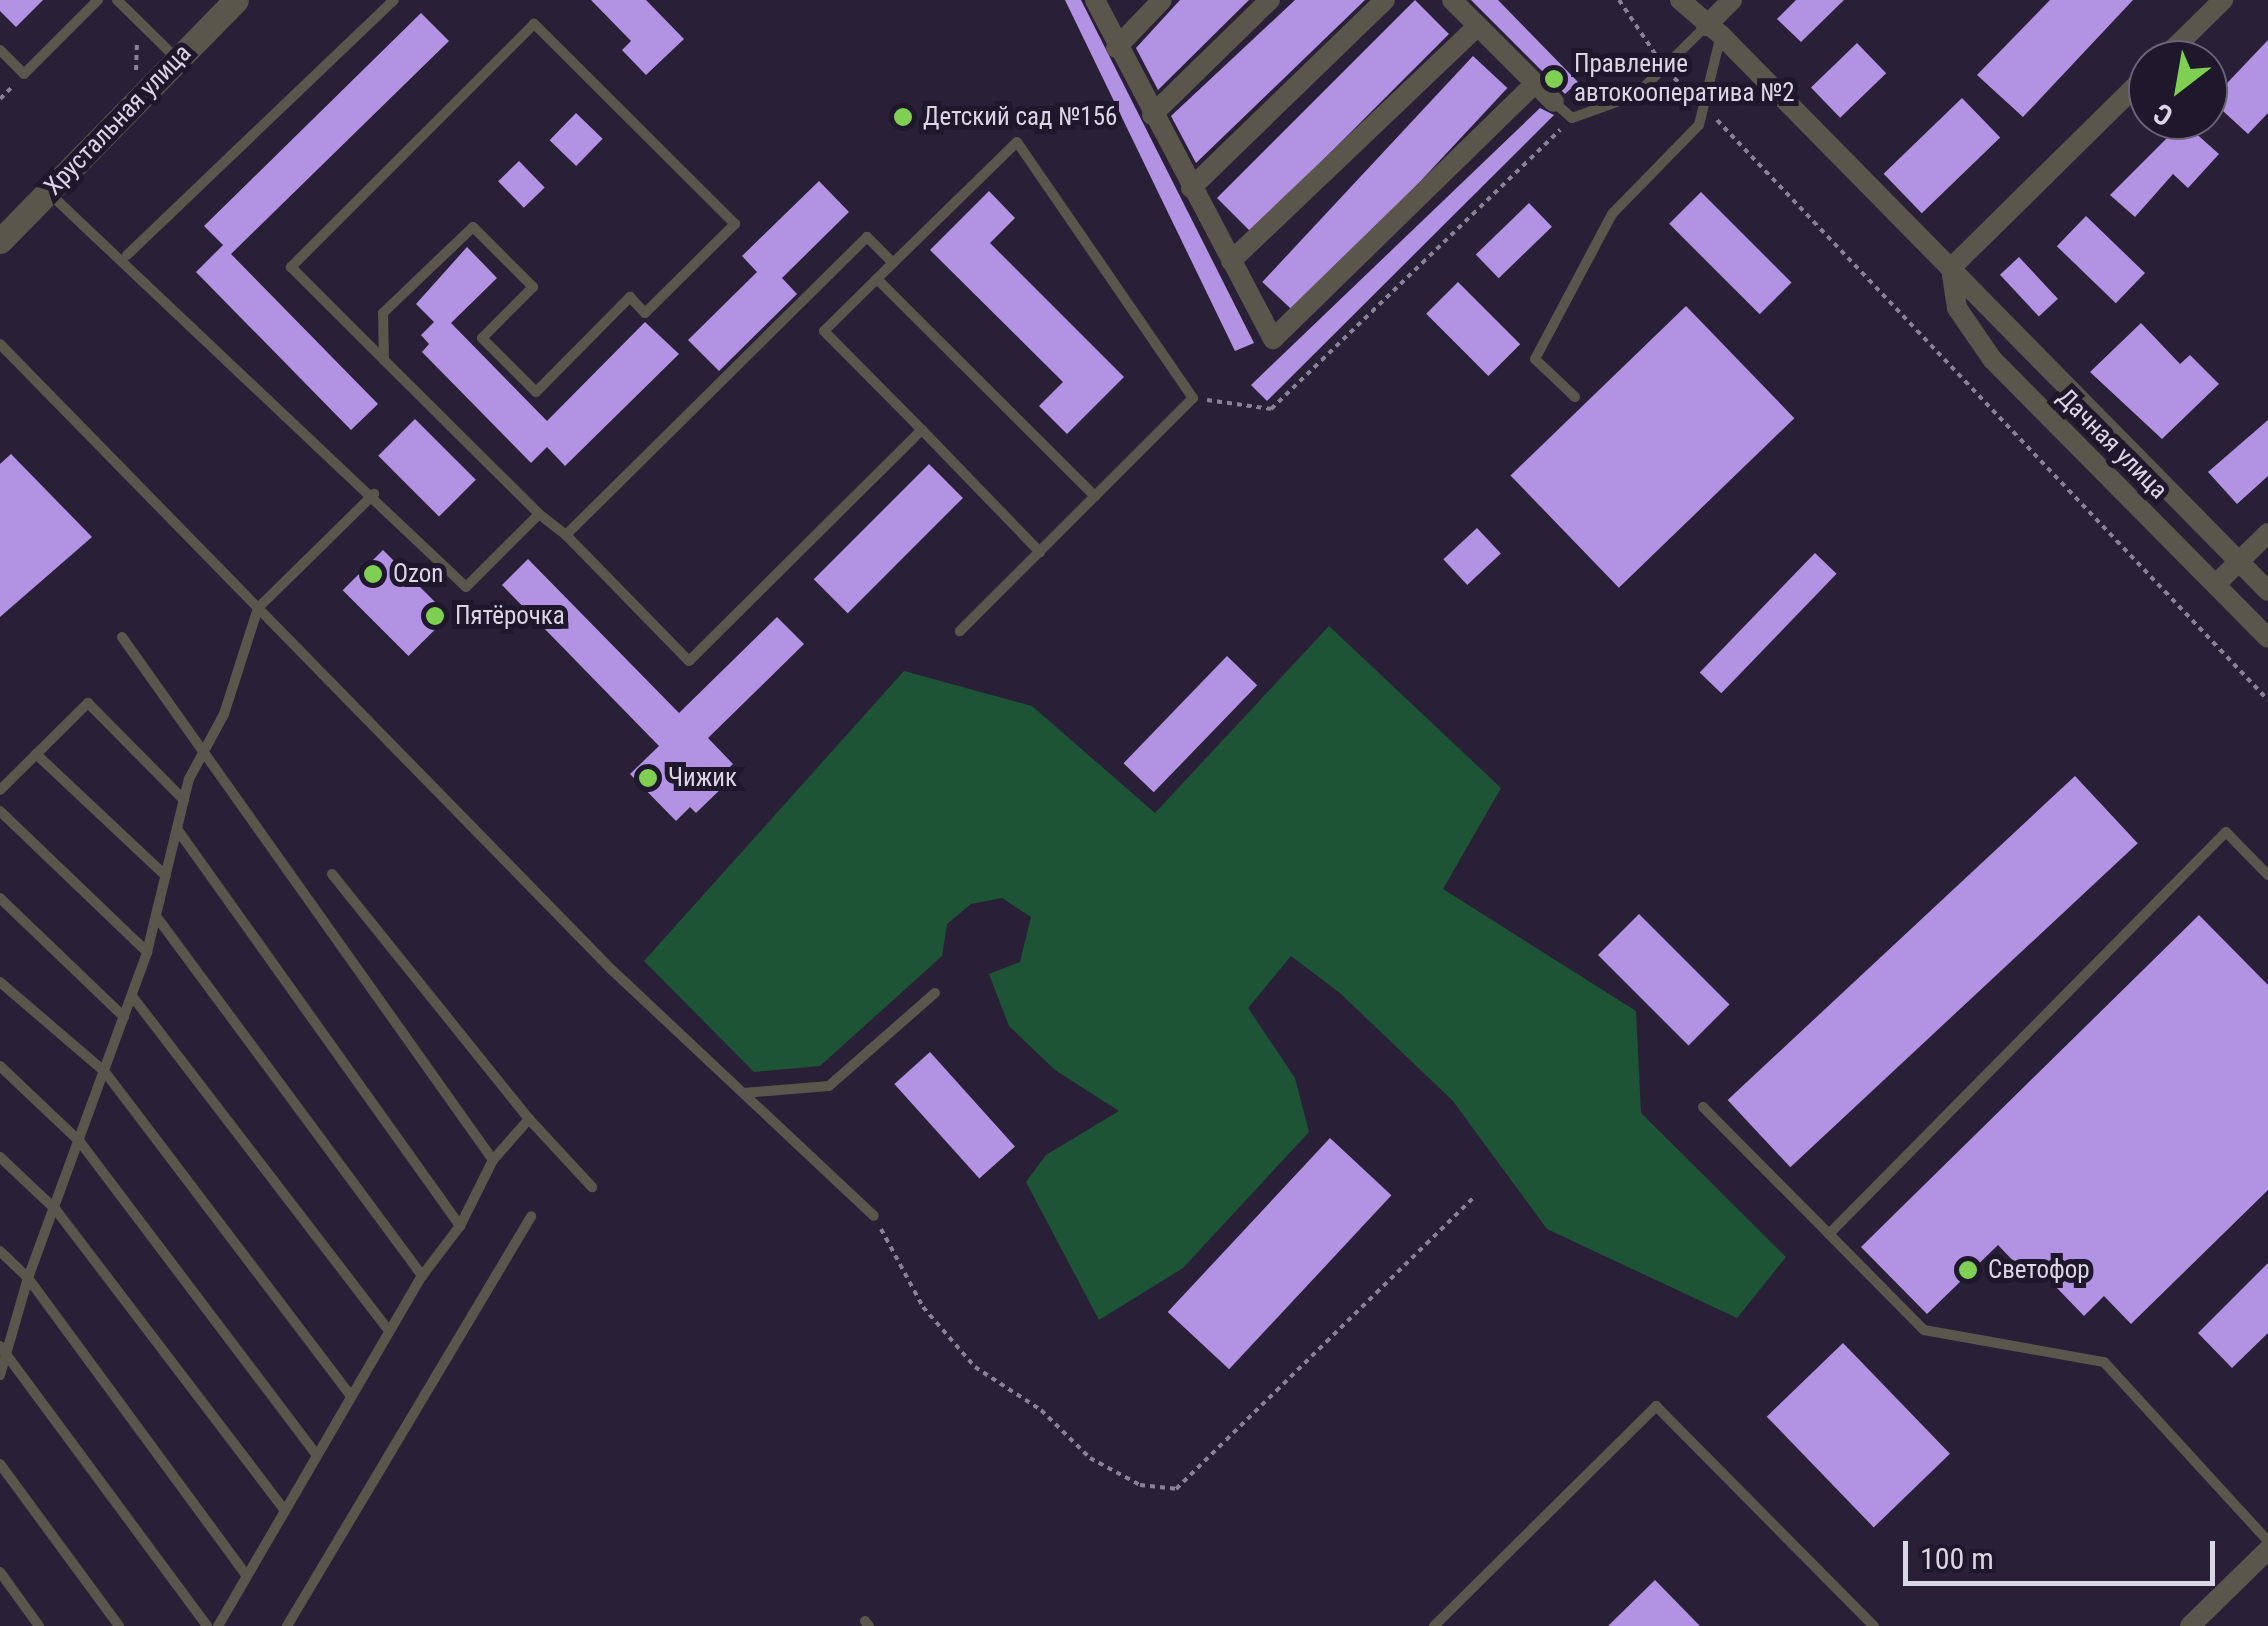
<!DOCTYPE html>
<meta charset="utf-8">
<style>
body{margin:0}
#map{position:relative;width:2268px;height:1626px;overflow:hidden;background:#292037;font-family:"Roboto Condensed",sans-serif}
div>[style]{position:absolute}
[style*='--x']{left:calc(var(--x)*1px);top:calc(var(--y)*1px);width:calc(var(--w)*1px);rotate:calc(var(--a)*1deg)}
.green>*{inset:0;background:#1d5435}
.building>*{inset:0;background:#b192e3;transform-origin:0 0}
.path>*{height:4px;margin-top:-2px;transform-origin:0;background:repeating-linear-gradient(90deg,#898294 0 5px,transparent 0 10px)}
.service>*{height:10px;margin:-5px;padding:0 5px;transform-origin:5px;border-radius:5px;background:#5b564b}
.minor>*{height:20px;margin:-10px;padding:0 10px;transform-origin:10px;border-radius:10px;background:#5b564b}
.tertiary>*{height:25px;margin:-12.5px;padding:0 12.5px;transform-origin:12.5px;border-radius:12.5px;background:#5b564b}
.dots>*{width:28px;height:28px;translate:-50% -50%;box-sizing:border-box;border:5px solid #1f172c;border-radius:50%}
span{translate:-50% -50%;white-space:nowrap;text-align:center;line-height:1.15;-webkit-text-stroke:10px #1f172c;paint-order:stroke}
.poi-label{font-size:25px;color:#dad6e4}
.left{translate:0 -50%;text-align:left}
.street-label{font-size:25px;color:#dad6e4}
.north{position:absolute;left:2128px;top:40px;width:100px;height:100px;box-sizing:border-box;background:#1f172c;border:2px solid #6a6376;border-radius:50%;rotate:211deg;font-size:28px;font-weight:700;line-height:40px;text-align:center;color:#dad6e4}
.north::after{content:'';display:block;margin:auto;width:35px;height:45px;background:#7fd052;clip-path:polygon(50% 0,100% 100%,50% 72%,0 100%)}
.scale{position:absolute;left:1903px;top:1541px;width:312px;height:45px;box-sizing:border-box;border:5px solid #dad6e4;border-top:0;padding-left:12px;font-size:30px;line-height:35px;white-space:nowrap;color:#dad6e4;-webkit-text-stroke:8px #1f172c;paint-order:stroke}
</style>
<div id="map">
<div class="green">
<i style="clip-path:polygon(1329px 626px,1501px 788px,1443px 889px,1636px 1011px,1641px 1113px,1786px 1257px,1737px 1318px,1547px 1229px,1453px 1101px,1340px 993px,1291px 956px,1248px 1008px,1295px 1078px,1309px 1132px,1183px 1268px,1099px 1320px,1026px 1182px,1046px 1155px,1119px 1111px,1055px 1070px,1009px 1026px,989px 974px,1020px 962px,1031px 917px,1002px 898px,971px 904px,947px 924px,942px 956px,820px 1066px,754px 1072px,644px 961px,904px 671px,1032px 706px,1155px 813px)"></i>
</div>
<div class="building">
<i style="clip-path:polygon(0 0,43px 0,16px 27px,0 11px)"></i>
<i style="clip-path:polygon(591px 0,646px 0,684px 39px,646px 75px,622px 50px,631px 41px)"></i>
<i style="clip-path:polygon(1065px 0,1081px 0,1254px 343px,1235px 351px)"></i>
<i style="clip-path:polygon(1180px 0,1249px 0,1158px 90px,1136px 48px)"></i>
<i style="clip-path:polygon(1295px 0,1365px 0,1196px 163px,1171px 116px)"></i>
<i style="left:1415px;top:0;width:48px;height:280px;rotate:45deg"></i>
<i style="clip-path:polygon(1471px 0,1498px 0,1578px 82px,1565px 94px)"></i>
<i style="clip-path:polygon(1796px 0,1844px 0,1801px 42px,1777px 19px)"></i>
<i style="clip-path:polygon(2050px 0,2133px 0,2023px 117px,1977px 75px)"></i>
<i style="clip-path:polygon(421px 13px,449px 41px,231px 254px,378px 404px,351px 430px,196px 272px,223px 245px,204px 226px)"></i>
<i style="clip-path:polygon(2268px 40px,2268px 113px,2248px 134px,2211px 100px)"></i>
<i style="left:1857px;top:43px;width:42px;height:64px;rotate:46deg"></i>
<i style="left:1473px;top:56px;width:47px;height:309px;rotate:43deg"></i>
<i style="left:1962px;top:98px;width:55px;height:109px;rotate:46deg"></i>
<i style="clip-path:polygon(1540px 108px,1554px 115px,1267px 401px,1251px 385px)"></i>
<i style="left:576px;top:113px;width:37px;height:38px;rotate:44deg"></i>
<i style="clip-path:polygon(2183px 122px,2219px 154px,2188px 188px,2173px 174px,2135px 217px,2110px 195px)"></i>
<i style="left:519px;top:161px;width:37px;height:29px;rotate:46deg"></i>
<i style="clip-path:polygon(819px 181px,849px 212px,782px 278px,797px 294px,719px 371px,688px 340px,757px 272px,742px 256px)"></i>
<i style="clip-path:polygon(989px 191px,1015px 218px,990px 243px,1124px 377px,1067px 434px,1039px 406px,1063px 382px,930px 250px)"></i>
<i style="left:1701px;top:192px;width:128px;height:45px;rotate:45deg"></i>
<i style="left:1529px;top:203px;width:33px;height:74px;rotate:46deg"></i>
<i style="left:2086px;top:216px;width:82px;height:42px;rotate:44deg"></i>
<i style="clip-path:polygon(467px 247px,497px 278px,451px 323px,547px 421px,645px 322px,679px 354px,565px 466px,547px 447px,531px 463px,422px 352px,429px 344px,421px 335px,434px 322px,416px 304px)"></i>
<i style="left:2019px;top:257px;width:57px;height:26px;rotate:47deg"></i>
<i style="left:1458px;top:282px;width:88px;height:45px;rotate:45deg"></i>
<i style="left:1686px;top:306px;width:156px;height:244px;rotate:46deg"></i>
<i style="clip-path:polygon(2141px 323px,2180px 364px,2190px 355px,2219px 384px,2162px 439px,2090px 372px)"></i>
<i style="left:415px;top:419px;width:86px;height:52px;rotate:45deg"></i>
<i style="clip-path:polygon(2268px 420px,2268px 476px,2237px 504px,2208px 472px)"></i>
<i style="clip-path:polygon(11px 454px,92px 537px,0 617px,0 464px)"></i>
<i style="left:929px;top:464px;width:48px;height:163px;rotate:45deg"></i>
<i style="left:1477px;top:528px;width:35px;height:46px;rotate:47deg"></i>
<i style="left:383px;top:550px;width:93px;height:57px;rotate:45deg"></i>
<i style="left:1815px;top:553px;width:30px;height:166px;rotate:44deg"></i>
<i style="clip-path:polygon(528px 559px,679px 713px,777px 617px,804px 644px,708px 738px,733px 764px,721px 775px,728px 782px,696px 813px,690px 807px,676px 821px,630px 774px,659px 746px,502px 585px)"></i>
<i style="left:1227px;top:656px;width:42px;height:149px;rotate:44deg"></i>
<i style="left:2075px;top:776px;width:92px;height:475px;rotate:47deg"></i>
<i style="left:1639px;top:914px;width:128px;height:58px;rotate:45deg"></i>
<i style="clip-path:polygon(2199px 915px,2268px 985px,2268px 1190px,2131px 1324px,2104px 1296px,2084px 1316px,2031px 1261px,2022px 1270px,1998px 1245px,1927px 1314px,1861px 1247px)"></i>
<i style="left:930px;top:1052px;width:127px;height:48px;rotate:48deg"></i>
<i style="left:1330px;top:1138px;width:84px;height:238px;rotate:43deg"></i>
<i style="clip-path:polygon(2268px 1263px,2268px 1333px,2232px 1368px,2198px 1333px)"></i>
<i style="left:1843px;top:1343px;width:154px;height:106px;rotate:46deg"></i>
<i style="clip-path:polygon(1655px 1580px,1700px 1626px,1608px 1626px)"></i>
</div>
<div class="path">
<i style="--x:1619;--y:0;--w:66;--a:56.1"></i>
<i style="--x:136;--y:70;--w:30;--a:-88"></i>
<i style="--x:1674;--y:78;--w:26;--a:43"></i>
<i style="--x:0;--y:99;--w:20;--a:-45"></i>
<i style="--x:1717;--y:120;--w:800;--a:46.47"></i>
<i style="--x:1207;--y:400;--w:65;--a:8"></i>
<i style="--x:1271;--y:409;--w:402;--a:-44"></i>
<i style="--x:881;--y:1229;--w:89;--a:61.7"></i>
<i style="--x:923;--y:1307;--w:79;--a:49.1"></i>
<i style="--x:975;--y:1367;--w:79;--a:33.1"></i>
<i style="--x:1041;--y:1410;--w:69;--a:44.4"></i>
<i style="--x:1090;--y:1458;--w:57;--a:28.4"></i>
<i style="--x:1140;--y:1485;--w:36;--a:6"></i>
<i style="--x:1176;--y:1489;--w:416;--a:-44.4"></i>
</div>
<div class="service">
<i style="--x:117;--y:0;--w:84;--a:44.5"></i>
<i style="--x:0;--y:50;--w:34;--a:45"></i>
<i style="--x:24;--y:74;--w:105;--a:-45"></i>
<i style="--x:1554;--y:102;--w:24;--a:42"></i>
<i style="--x:1572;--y:118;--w:68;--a:-19.8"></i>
<i style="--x:1636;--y:95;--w:98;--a:-44.6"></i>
<i style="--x:48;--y:192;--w:575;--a:43.38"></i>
<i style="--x:466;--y:587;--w:103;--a:-45"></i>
<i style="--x:127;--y:255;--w:369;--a:-43.7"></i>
<i style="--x:893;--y:263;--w:173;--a:-44.3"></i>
<i style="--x:1017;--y:142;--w:311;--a:55.5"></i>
<i style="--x:1193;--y:398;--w:330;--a:135"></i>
<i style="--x:877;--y:279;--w:308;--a:44.9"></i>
<i style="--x:0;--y:344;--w:875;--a:45.65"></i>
<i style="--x:612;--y:970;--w:359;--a:43.2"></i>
<i style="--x:384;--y:360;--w:47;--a:-91.2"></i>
<i style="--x:383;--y:313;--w:124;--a:-43.7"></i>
<i style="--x:473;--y:227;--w:85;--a:45"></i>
<i style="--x:533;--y:287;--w:72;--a:135"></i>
<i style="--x:482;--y:338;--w:76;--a:45"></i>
<i style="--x:536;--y:392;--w:134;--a:-45.3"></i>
<i style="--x:630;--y:297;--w:22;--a:47"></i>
<i style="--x:645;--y:313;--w:127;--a:-44.7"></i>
<i style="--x:735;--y:224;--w:284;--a:-135.1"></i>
<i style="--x:534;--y:24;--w:344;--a:135"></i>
<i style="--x:291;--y:267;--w:132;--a:45"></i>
<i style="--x:384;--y:360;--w:218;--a:44.8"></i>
<i style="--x:539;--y:514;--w:34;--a:38"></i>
<i style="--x:566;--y:535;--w:176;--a:45.7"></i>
<i style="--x:689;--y:661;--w:328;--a:-44.8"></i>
<i style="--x:922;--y:430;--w:139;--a:-134.7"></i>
<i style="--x:824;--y:331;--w:97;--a:-44.6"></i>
<i style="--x:893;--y:263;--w:37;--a:-135"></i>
<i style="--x:867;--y:237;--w:424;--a:135.3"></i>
<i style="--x:1575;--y:397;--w:55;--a:-136.5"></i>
<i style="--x:1535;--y:359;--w:164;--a:-62"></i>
<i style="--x:1612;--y:214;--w:124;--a:-45.7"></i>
<i style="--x:1699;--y:125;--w:93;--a:-76.3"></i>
<i style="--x:922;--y:430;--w:170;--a:46"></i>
<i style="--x:122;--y:637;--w:641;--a:54.65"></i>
<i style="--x:36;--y:754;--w:178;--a:43.2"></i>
<i style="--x:0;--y:790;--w:124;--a:-44.7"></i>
<i style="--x:88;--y:703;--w:136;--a:45.3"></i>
<i style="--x:0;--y:811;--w:204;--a:43.8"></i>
<i style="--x:177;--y:829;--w:488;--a:54.5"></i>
<i style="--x:332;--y:874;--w:314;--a:51.2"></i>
<i style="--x:529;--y:1119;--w:93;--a:47.2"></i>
<i style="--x:0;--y:898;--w:172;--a:43.8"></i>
<i style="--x:156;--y:916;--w:448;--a:53.5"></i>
<i style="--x:0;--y:982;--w:138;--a:40.6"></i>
<i style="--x:105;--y:1072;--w:407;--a:52.8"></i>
<i style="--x:132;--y:996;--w:422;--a:52.5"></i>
<i style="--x:0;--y:1066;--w:110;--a:43.5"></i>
<i style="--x:80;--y:1142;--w:393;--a:52.9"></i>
<i style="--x:744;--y:1093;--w:85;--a:-4.7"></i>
<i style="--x:829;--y:1086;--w:141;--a:-41.3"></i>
<i style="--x:1703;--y:1107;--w:179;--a:45.2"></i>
<i style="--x:1829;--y:1234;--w:565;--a:-45.36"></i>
<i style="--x:2226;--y:832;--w:60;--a:45.7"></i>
<i style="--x:0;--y:1157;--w:77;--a:43.4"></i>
<i style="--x:56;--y:1210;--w:378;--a:52.7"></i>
<i style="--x:1829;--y:1234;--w:135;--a:45.3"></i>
<i style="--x:1924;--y:1330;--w:183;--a:10.1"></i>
<i style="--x:2104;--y:1362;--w:243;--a:47.5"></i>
<i style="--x:0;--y:1251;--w:39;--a:44"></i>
<i style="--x:28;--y:1278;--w:370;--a:53.7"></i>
<i style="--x:0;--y:1346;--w:348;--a:53.5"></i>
<i style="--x:0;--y:1375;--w:101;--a:-73.9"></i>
<i style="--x:28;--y:1278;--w:347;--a:-69.9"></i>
<i style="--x:147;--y:952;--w:178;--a:-76.4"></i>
<i style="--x:189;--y:779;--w:74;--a:-61.7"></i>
<i style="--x:224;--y:714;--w:111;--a:-72.2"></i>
<i style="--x:258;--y:608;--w:163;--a:-44.5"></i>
<i style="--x:0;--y:1464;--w:201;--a:53.7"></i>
<i style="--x:0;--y:1572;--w:67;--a:54.2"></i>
<i style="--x:865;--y:1621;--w:6;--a:51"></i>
<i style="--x:218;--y:1626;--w:405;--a:-59.8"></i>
<i style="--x:422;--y:1276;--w:63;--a:-52.8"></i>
<i style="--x:460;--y:1226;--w:74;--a:-63.4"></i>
<i style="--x:493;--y:1160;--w:55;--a:-48.7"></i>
<i style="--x:287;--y:1626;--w:477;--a:-59.2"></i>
<i style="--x:1434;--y:1626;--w:313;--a:-44.7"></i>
<i style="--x:1656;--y:1406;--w:310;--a:45.3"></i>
</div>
<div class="minor">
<i style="--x:1095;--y:0;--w:383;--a:62.3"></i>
<i style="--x:1273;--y:339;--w:366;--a:-44.3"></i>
<i style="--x:1452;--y:0;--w:144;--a:45"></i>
<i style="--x:1680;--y:0;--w:54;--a:40.5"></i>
<i style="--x:1721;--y:35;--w:780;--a:45.47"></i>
<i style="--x:1706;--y:26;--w:37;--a:-45"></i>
<i style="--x:1116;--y:48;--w:66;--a:-46.2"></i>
<i style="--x:2162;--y:60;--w:86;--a:-44.5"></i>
<i style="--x:1152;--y:115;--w:165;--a:-44.3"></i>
<i style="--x:1191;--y:188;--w:270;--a:-44.1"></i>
<i style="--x:1231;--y:261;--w:341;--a:-43.6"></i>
<i style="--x:1951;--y:268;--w:40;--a:81.5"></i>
<i style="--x:1957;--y:308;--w:62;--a:55.5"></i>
<i style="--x:1992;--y:359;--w:392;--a:45.3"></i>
<i style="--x:1951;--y:268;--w:276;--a:-44.6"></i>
<i style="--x:2216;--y:584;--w:73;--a:-44.4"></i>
<i style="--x:2190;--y:1626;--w:109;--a:-44.3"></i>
</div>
<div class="tertiary">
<i style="--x:0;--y:241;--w:337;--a:-45.6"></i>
</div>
<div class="dots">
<i style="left:1554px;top:79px;background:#7fd052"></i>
<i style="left:903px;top:117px;background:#7fd052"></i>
<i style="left:373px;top:574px;background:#7fd052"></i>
<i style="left:435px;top:616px;background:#7fd052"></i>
<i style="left:648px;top:778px;background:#7fd052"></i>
<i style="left:1968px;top:1270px;background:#7fd052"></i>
</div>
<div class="poi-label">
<span class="left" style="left:1574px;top:79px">Правление<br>автокооператива №2</span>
<span class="left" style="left:923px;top:117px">Детский сад №156</span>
<span class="left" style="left:393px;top:574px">Ozon</span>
<span class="left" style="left:455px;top:616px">Пятёрочка</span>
<span class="left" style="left:668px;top:778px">Чижик</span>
<span class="left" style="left:1988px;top:1270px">Светофор</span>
</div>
<div class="street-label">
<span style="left:118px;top:120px;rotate:-46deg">Хрустальная улица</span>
<span style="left:2112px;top:444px;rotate:45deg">Дачная улица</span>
</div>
<div class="north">С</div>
<div class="scale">100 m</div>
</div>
